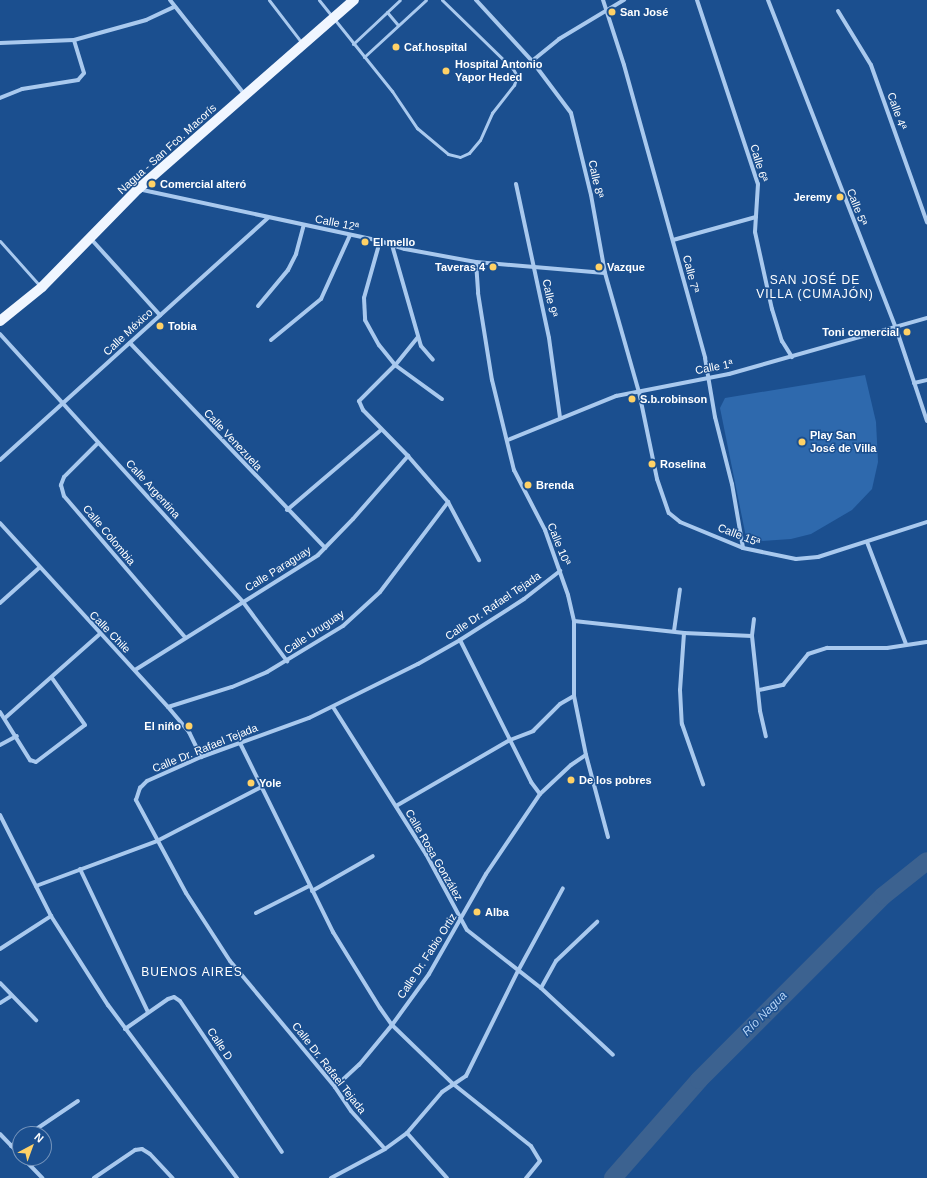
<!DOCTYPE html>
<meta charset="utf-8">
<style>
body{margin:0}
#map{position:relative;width:927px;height:1178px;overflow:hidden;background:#1b4f8f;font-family:Helvetica,sans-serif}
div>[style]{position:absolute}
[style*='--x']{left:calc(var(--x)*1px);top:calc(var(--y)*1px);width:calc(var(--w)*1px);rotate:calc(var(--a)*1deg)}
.green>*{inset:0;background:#2e69ad}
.river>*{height:18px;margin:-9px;padding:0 9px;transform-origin:9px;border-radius:9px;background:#3c6290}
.lane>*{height:3px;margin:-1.5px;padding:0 1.5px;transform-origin:1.5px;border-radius:1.5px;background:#a9c9ee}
.street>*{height:4px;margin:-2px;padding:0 2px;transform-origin:2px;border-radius:2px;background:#a9c9ee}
.primary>*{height:10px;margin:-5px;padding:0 5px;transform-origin:5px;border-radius:5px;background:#f0f6ff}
.dots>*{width:11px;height:11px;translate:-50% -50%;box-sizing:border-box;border:2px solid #1b4f8f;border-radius:50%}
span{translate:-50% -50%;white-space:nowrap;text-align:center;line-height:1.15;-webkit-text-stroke:3px #1b4f8f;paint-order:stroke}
.poi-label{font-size:11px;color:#fff;font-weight:700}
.left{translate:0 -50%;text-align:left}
.right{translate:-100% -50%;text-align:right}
.street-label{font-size:11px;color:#fff}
.neighbourhood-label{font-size:12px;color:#fff;letter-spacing:1px}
.water-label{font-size:12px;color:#b5d3f5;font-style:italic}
.north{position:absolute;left:12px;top:1126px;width:40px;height:40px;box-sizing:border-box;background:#1b4f8f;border:1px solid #7695bc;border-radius:50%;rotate:41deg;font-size:11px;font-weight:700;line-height:16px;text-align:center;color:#fff}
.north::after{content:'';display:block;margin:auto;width:14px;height:18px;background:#ffd166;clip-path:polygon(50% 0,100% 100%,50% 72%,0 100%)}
</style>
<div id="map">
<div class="green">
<i style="clip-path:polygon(865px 375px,876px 422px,878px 462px,872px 489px,852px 510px,811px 534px,791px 539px,747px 542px,720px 408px,725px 398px)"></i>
</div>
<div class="river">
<i style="--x:613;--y:1178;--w:130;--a:-48.7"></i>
<i style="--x:699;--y:1080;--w:260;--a:-45"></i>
<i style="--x:883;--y:896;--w:56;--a:-38.5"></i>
</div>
<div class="lane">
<i style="--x:269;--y:0;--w:54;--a:52.5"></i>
<i style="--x:319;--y:0;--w:117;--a:51.3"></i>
<i style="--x:392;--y:91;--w:45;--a:56"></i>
<i style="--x:417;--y:128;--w:40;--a:40"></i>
<i style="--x:448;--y:154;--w:12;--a:14"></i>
<i style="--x:460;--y:157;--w:10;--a:-24"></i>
<i style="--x:469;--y:153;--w:17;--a:-50"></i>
<i style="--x:480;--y:140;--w:30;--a:-66"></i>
<i style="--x:492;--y:113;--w:36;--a:-52"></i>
<i style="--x:514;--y:85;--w:9;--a:-72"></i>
<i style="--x:517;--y:76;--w:8;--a:-120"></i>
<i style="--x:513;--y:69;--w:99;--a:-135.8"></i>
<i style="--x:387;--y:12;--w:17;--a:50"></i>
<i style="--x:353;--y:44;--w:64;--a:-43.1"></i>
<i style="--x:364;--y:57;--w:84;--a:-42.6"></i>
<i style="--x:0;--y:241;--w:60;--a:48.4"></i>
</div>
<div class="street">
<i style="--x:170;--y:0;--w:121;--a:51.7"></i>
<i style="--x:476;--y:0;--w:83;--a:47.4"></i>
<i style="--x:532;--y:61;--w:65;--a:53.1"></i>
<i style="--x:571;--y:113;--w:84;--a:76.3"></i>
<i style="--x:591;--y:195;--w:79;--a:79.8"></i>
<i style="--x:605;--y:273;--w:124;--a:74.1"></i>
<i style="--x:639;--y:392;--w:89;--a:78.3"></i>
<i style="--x:657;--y:479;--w:36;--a:71"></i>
<i style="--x:669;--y:513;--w:14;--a:39"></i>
<i style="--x:680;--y:522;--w:68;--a:22.4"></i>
<i style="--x:743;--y:548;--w:54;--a:11.7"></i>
<i style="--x:796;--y:559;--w:22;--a:-5"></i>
<i style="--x:818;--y:557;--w:114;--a:-17.8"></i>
<i style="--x:603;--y:0;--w:68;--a:72.1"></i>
<i style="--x:624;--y:65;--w:304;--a:74.5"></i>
<i style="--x:705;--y:358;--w:60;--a:80.4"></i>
<i style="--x:715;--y:417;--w:69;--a:75.8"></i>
<i style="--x:732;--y:484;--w:65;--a:80.2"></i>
<i style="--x:697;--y:0;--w:194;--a:71.7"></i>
<i style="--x:758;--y:184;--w:48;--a:93.6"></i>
<i style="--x:755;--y:232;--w:79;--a:77.6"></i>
<i style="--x:772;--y:309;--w:34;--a:73"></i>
<i style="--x:782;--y:341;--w:19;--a:58"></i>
<i style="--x:768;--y:0;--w:352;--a:68.7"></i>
<i style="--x:896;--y:328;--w:98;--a:71.6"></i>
<i style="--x:838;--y:11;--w:63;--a:58.6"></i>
<i style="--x:871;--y:65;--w:167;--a:70.4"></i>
<i style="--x:0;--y:43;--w:74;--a:-2.3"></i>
<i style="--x:74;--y:40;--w:75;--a:-15.5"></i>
<i style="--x:146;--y:20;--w:31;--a:-25"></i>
<i style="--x:532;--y:61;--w:35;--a:-39"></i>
<i style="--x:559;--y:39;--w:76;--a:-31"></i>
<i style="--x:0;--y:98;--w:24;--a:-22"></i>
<i style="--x:22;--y:89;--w:57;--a:-9.1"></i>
<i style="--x:78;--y:80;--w:9;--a:-49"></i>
<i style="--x:84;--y:73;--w:34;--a:-107"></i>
<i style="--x:516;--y:184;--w:157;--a:77.9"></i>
<i style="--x:549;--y:338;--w:80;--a:82.1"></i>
<i style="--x:138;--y:189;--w:248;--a:12.1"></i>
<i style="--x:380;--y:241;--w:26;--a:18"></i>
<i style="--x:405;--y:249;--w:72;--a:10.4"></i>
<i style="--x:476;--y:262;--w:129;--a:4.9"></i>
<i style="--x:91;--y:239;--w:103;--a:47.8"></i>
<i style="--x:673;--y:240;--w:86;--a:-15.5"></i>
<i style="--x:380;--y:241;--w:59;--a:105.7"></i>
<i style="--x:364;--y:298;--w:22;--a:87"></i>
<i style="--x:365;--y:320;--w:29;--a:61"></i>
<i style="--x:379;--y:345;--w:26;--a:51"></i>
<i style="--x:395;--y:365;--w:58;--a:35.9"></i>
<i style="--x:392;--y:245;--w:105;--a:74"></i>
<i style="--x:421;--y:346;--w:18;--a:49"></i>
<i style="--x:476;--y:262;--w:31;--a:86"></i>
<i style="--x:478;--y:293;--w:88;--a:80.9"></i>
<i style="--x:492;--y:380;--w:93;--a:76.3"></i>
<i style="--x:514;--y:470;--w:68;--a:62.7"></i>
<i style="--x:545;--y:530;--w:69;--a:70.5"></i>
<i style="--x:568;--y:595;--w:27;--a:77"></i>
<i style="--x:574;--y:621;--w:75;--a:90"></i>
<i style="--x:574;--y:696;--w:60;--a:78.5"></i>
<i style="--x:586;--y:755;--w:85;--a:75"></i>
<i style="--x:258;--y:306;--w:47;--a:-50.2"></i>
<i style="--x:288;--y:270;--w:18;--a:-63"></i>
<i style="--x:296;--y:254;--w:30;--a:-75"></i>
<i style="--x:0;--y:334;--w:362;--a:47.8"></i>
<i style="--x:243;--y:602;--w:74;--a:53.3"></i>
<i style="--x:418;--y:337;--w:36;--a:129"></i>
<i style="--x:395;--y:365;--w:51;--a:135"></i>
<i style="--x:359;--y:401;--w:10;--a:66"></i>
<i style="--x:363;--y:410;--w:64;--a:45.6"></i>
<i style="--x:408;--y:456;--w:61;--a:49"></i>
<i style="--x:448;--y:502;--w:66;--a:61.9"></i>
<i style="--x:271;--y:340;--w:65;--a:-39.4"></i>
<i style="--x:321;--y:299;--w:70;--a:-65.6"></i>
<i style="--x:130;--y:343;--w:283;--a:46.4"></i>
<i style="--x:914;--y:383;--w:13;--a:-13"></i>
<i style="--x:508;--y:440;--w:117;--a:-22.2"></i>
<i style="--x:616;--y:396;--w:115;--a:-11"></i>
<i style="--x:729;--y:374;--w:206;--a:-15.8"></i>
<i style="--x:98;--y:443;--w:48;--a:135"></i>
<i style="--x:64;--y:477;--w:9;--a:111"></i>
<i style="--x:61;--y:485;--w:11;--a:75"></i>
<i style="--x:64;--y:496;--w:186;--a:49.4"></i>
<i style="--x:0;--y:460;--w:361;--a:-42.1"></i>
<i style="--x:287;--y:510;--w:123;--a:-40.4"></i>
<i style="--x:0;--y:523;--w:249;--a:47.6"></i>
<i style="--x:168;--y:707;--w:33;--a:50"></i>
<i style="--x:189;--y:732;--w:28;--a:64"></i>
<i style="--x:867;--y:542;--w:109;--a:69.1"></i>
<i style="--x:0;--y:603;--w:52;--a:-41.9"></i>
<i style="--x:754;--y:619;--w:17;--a:97"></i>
<i style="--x:752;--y:636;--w:75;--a:83.9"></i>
<i style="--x:760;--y:711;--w:26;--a:77"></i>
<i style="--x:574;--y:621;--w:111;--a:6.2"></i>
<i style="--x:684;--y:633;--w:68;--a:2.5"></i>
<i style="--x:674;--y:631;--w:42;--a:-81.9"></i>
<i style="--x:684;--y:633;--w:57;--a:94"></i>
<i style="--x:680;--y:690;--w:34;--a:87"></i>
<i style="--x:682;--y:724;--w:64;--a:70.7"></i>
<i style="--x:460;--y:640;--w:159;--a:63.4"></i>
<i style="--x:531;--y:782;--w:15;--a:53"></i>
<i style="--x:135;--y:670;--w:216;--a:-32.1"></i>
<i style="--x:318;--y:555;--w:50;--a:-45.8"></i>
<i style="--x:353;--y:519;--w:84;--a:-48.9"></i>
<i style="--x:759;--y:690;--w:25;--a:-12"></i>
<i style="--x:783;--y:685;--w:40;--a:-51"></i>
<i style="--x:808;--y:654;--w:20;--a:-18"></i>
<i style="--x:827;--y:648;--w:60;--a:0"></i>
<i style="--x:887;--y:648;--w:40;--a:-8.5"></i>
<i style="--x:168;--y:707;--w:67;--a:-17.4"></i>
<i style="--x:232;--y:687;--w:38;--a:-23"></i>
<i style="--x:267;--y:672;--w:89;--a:-31.2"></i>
<i style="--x:343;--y:626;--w:50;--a:-42.6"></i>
<i style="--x:380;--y:592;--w:113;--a:-52.9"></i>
<i style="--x:333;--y:707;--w:174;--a:57.7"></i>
<i style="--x:426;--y:854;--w:86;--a:61.7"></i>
<i style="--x:467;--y:930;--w:94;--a:38.1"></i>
<i style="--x:541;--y:988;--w:98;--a:42.9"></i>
<i style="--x:0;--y:712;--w:57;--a:58"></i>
<i style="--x:30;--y:760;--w:6;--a:18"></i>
<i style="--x:36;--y:762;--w:61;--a:-37.1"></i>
<i style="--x:85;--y:725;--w:57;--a:-125.1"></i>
<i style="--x:5;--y:718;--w:127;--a:-41.5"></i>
<i style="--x:240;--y:743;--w:211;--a:63.8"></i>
<i style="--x:333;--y:932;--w:89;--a:58.3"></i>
<i style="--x:380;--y:1008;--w:21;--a:55"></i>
<i style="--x:392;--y:1025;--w:83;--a:44"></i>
<i style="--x:452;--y:1083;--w:101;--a:38.6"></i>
<i style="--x:531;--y:1146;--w:17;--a:59"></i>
<i style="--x:540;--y:1161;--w:22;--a:129"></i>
<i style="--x:0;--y:745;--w:19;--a:-28"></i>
<i style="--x:396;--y:806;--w:132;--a:-30.1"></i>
<i style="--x:510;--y:740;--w:25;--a:-21"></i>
<i style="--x:533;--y:731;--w:38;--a:-45"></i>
<i style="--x:560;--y:704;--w:16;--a:-30"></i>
<i style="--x:0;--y:815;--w:113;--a:63.2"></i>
<i style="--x:51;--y:916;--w:106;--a:57.4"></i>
<i style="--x:108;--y:1005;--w:216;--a:53.3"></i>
<i style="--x:80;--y:869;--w:158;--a:64.6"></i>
<i style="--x:36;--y:886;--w:129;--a:-20.4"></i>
<i style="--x:157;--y:841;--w:117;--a:-27.4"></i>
<i style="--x:312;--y:891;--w:70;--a:-29.8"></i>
<i style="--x:256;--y:913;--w:59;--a:-27"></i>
<i style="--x:0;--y:949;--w:61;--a:-32.9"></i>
<i style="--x:0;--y:983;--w:52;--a:45.8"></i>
<i style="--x:541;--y:988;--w:31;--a:-61"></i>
<i style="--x:556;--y:961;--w:57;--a:-43.6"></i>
<i style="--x:0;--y:1003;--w:13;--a:-32"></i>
<i style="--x:125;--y:1029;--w:52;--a:-34.9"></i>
<i style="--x:168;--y:999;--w:6;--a:-18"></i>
<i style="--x:174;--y:997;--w:7;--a:34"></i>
<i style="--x:180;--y:1001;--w:182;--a:56"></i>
<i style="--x:335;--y:1087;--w:33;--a:-43"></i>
<i style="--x:359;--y:1065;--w:52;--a:-50.5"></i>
<i style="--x:392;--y:1025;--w:63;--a:-54"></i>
<i style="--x:429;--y:974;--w:115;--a:-60.3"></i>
<i style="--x:486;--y:874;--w:97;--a:-56"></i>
<i style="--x:540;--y:794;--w:42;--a:-43.1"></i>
<i style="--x:571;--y:765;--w:18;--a:-34"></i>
<i style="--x:407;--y:1133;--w:60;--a:48.4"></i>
<i style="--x:0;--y:1134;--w:29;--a:46"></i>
<i style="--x:29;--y:1134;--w:59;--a:-34"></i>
<i style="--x:11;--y:1146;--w:11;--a:-34"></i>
<i style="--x:385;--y:1149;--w:51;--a:-131.8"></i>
<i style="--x:351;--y:1111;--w:29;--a:-124"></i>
<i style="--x:335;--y:1087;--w:164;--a:-129.8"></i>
<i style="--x:230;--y:961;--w:81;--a:-122.9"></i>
<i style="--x:186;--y:893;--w:106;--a:-118.3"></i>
<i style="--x:136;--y:800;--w:13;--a:-72"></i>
<i style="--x:140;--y:788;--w:10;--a:-45"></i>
<i style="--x:147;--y:781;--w:59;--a:-24"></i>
<i style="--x:201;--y:757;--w:115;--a:-19.9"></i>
<i style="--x:309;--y:718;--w:122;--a:-26.4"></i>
<i style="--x:418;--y:664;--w:48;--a:-29.7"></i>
<i style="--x:460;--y:640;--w:76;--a:-32.6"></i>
<i style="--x:524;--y:599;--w:46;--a:-37.9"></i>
<i style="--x:23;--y:1158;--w:28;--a:46"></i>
<i style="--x:94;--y:1178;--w:50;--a:-34.3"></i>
<i style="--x:135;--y:1150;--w:7;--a:-8"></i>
<i style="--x:142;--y:1149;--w:9;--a:32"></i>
<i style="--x:150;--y:1154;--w:33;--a:47"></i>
<i style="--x:331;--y:1178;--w:61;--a:-28.2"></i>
<i style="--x:385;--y:1149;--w:27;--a:-36"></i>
<i style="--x:407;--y:1133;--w:54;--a:-49.5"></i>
<i style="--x:442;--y:1092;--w:29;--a:-34"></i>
<i style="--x:466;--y:1076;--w:117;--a:-63.7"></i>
<i style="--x:518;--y:971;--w:94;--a:-61.5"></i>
</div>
<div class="primary">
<i style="--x:0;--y:321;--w:54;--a:-39"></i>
<i style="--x:42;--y:287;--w:137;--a:-45.6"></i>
<i style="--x:138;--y:189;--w:287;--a:-41.2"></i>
</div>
<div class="dots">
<i style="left:612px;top:12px;background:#ffd166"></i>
<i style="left:396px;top:47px;background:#ffd166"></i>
<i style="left:446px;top:71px;background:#ffd166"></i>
<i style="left:152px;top:184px;background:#ffd166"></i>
<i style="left:840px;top:197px;background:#ffd166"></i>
<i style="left:365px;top:242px;background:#ffd166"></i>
<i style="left:493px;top:267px;background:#ffd166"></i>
<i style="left:599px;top:267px;background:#ffd166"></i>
<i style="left:160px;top:326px;background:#ffd166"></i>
<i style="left:907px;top:332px;background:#ffd166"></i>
<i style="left:632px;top:399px;background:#ffd166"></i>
<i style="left:802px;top:442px;background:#ffd166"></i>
<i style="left:652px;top:464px;background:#ffd166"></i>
<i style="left:528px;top:485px;background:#ffd166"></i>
<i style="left:189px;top:726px;background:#ffd166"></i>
<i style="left:571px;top:780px;background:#ffd166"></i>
<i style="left:251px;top:783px;background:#ffd166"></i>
<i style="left:477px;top:912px;background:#ffd166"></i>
</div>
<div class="poi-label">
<span class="left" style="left:620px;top:12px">San José</span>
<span class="left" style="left:404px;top:47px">Caf.hospital</span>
<span class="left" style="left:455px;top:71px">Hospital Antonio<br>Yapor Heded</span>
<span class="left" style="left:160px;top:184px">Comercial alteró</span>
<span class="right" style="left:832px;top:197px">Jeremy</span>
<span class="left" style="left:373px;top:242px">El mello</span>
<span class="right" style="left:485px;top:267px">Taveras 4</span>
<span class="left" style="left:607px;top:267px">Vazque</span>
<span class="left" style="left:168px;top:326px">Tobia</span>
<span class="right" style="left:899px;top:332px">Toni comercial</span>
<span class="left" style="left:640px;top:399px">S.b.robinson</span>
<span class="left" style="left:810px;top:442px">Play San<br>José de Villa</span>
<span class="left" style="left:660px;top:464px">Roselina</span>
<span class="left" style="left:536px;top:485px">Brenda</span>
<span class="right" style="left:181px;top:726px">El niño</span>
<span class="left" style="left:579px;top:780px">De los pobres</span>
<span class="left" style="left:259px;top:783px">Yole</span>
<span class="left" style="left:485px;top:912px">Alba</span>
</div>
<div class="street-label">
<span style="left:897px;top:111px;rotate:71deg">Calle 4ª</span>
<span style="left:167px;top:149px;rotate:-42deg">Nagua - San Fco. Macorís</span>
<span style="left:759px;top:163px;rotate:74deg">Calle 6ª</span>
<span style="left:596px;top:179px;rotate:78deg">Calle 8ª</span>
<span style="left:857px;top:207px;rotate:69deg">Calle 5ª</span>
<span style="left:337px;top:223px;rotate:11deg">Calle 12ª</span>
<span style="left:691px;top:274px;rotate:76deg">Calle 7ª</span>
<span style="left:550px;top:298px;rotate:78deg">Calle 9ª</span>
<span style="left:128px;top:332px;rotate:-43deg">Calle México</span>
<span style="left:714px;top:367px;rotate:-11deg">Calle 1ª</span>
<span style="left:233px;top:440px;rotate:47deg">Calle Venezuela</span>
<span style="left:153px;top:489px;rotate:48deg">Calle Argentina</span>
<span style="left:109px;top:535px;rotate:50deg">Calle Colombia</span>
<span style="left:739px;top:535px;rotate:21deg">Calle 15ª</span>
<span style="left:559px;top:544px;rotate:68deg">Calle 10ª</span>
<span style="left:278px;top:569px;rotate:-32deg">Calle Paraguay</span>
<span style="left:493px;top:606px;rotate:-34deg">Calle Dr. Rafael Tejada</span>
<span style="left:110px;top:632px;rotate:46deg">Calle Chile</span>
<span style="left:314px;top:632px;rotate:-34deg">Calle Uruguay</span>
<span style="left:205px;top:748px;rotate:-22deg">Calle Dr. Rafael Tejada</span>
<span style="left:434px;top:855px;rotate:60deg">Calle Rosa González</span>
<span style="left:427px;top:956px;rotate:-57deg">Calle Dr. Fabio Ortiz</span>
<span style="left:220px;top:1044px;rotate:56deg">Calle D</span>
<span style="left:329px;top:1068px;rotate:52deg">Calle Dr. Rafael Tejada</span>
</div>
<div class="neighbourhood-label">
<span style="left:815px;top:288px">SAN JOSÉ DE<br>VILLA (CUMAJÓN)</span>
<span style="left:192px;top:973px">BUENOS AIRES</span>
</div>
<div class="water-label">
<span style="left:765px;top:1014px;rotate:-45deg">Río Nagua</span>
</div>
<div class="north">N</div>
</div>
